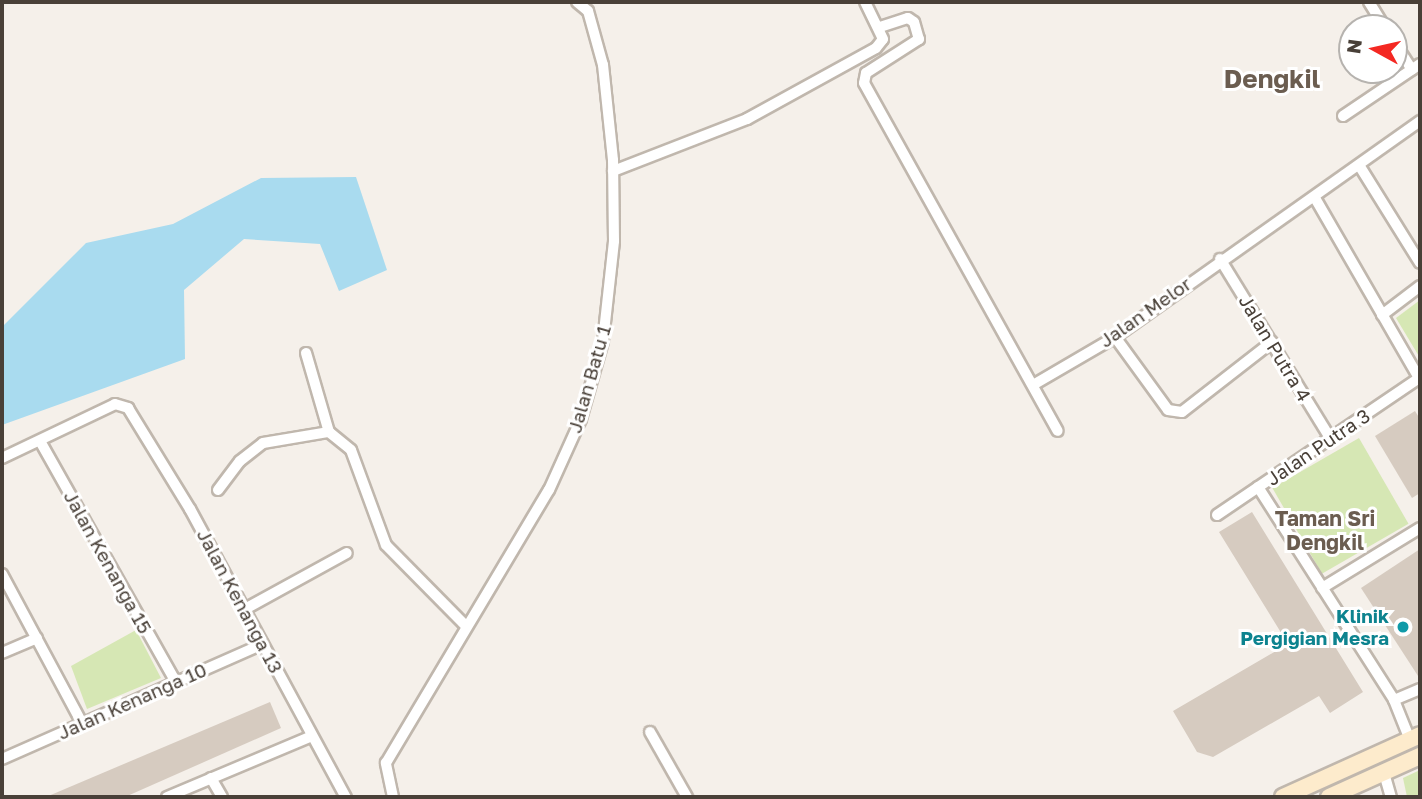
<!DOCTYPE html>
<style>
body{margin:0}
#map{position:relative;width:1422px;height:799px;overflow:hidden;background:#f5f0ea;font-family:"Golos Text",sans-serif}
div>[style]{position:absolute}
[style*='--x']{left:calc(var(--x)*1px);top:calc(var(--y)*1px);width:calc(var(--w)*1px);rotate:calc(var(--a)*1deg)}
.green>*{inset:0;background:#d6e7b4;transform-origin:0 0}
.water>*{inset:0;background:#a9dbef}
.building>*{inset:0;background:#d6cbc0}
.roads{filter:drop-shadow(2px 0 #c0b7ad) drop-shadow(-2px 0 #c0b7ad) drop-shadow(0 2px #c0b7ad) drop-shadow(0 -2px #c0b7ad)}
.street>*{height:10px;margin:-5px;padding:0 5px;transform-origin:5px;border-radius:5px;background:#fff}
.secondary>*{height:16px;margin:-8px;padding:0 8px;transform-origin:8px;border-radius:8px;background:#fdebcc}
.dots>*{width:19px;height:19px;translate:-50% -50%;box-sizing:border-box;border:4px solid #fff;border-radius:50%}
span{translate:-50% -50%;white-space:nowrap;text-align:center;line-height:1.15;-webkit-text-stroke:6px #fff;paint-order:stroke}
.street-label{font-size:19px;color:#494038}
.culture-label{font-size:19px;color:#0d838f;font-weight:700}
.right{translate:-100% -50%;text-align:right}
.neighbourhood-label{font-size:21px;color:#6b5d50;font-weight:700}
.district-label{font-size:26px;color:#6b5d50;font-weight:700}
.frame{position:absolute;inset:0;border:4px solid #494038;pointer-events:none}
.north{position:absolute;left:1338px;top:14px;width:70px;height:70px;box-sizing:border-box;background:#fff;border:2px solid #b6b3af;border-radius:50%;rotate:278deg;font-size:19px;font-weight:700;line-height:28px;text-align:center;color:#494038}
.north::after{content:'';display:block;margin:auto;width:24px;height:32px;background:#f42822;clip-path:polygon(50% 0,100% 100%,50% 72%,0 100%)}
</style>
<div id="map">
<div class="green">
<i style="clip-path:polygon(1420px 300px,1420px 358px,1396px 318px)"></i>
<i style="left:1359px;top:438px;width:99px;height:100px;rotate:60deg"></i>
<i style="clip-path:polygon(136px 630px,161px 678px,87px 709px,71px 666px)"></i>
<i style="clip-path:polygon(1420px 770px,1420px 797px,1407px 797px,1403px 778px)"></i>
</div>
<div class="water">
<i style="clip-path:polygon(356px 177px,387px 270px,339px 291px,320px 244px,244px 239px,184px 290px,185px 359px,2px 425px,2px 327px,86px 243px,173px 224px,261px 178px)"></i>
</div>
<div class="building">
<i style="clip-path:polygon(1415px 411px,1420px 419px,1420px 493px,1412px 498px,1375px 436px)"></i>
<i style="clip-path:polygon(1252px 512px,1363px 692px,1330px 713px,1319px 696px,1213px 757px,1197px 752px,1173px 711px,1288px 644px,1219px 532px)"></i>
<i style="clip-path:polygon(1420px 549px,1420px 679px,1361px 588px)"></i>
<i style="clip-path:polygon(270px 702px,281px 728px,125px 797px,46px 797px)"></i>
</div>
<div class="roads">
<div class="street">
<i style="--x:1369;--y:2;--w:31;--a:58"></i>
<i style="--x:880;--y:27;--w:29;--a:-18"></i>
<i style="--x:908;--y:18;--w:7;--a:34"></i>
<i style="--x:914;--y:22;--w:18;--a:74"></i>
<i style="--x:919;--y:39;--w:63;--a:147.3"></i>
<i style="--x:866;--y:73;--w:10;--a:101"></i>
<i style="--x:864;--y:83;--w:398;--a:60.9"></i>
<i style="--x:1394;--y:42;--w:33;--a:57"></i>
<i style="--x:1343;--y:116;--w:93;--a:-34"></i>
<i style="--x:1359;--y:165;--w:115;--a:58.1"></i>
<i style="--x:613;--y:171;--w:144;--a:-21.2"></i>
<i style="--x:747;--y:119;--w:147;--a:-28.8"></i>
<i style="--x:876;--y:48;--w:11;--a:-52"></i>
<i style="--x:883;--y:39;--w:41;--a:-115.9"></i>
<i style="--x:1315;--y:198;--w:210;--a:60"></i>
<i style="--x:1220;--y:259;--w:210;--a:58.4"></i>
<i style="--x:1382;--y:315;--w:48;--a:-37.3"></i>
<i style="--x:1115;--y:337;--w:90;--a:54"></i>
<i style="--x:1168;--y:410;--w:14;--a:8"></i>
<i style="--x:1182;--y:412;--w:114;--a:-37.9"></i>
<i style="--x:306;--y:353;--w:82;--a:73.8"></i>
<i style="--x:329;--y:432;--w:28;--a:39"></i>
<i style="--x:351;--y:450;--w:101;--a:69.8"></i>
<i style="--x:386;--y:545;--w:112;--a:45.4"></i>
<i style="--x:1033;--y:385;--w:95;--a:-30.3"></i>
<i style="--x:1115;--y:337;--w:374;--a:-35.3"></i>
<i style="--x:40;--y:441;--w:277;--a:60.6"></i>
<i style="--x:2;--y:458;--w:125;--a:-25.5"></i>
<i style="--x:115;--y:404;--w:14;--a:17"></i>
<i style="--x:128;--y:408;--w:119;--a:58.5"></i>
<i style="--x:190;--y:509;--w:328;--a:61.6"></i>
<i style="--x:1258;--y:487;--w:253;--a:57.4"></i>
<i style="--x:1394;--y:700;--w:43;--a:68.2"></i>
<i style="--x:218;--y:490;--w:36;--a:-53"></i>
<i style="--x:240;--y:461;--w:29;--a:-38"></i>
<i style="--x:263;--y:443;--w:67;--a:-9.5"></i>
<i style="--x:1217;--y:515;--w:244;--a:-34.1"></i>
<i style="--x:2;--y:574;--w:169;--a:61.8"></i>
<i style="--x:1322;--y:588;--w:115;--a:-31.5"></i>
<i style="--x:245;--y:609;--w:116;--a:-28.8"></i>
<i style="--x:2;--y:653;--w:38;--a:-23"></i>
<i style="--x:1394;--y:700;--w:28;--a:-23"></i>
<i style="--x:650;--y:732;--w:75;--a:60.4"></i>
<i style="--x:2;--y:759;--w:285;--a:-23.8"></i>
<i style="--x:1384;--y:773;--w:25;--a:74"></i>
<i style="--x:211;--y:778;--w:22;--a:60"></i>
<i style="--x:167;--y:797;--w:157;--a:-22.8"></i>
<i style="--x:393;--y:797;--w:35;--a:-102"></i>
<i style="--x:386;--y:763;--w:318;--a:-59.2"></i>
<i style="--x:549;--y:490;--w:78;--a:-65.7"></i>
<i style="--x:581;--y:419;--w:81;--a:-74.2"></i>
<i style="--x:603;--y:341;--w:101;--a:-83.7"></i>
<i style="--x:614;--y:241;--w:81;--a:-90.7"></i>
<i style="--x:613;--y:160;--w:96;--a:-96"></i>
<i style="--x:603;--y:65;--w:56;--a:-105.5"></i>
<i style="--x:588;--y:11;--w:14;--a:-141"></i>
</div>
<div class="secondary">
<i style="--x:1283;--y:797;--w:150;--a:-24.3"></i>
<i style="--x:1329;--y:797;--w:100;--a:-24.3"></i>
</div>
</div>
<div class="dots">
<i style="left:1403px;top:627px;background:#0f9aa8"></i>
</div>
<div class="street-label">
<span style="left:1145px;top:312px;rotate:-35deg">Jalan Melor</span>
<span style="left:1275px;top:348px;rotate:59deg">Jalan Putra 4</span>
<span style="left:589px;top:379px;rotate:-74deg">Jalan Batu 1</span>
<span style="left:1318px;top:447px;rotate:-34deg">Jalan Putra 3</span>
<span style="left:108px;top:562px;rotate:61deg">Jalan Kenanga 15</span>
<span style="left:240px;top:601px;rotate:62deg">Jalan Kenanga 13</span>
<span style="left:132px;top:701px;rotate:-24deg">Jalan Kenanga 10</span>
</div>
<div class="culture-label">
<span class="right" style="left:1389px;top:627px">Klinik<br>Pergigian Mesra</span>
</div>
<div class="neighbourhood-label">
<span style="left:1325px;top:530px">Taman Sri<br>Dengkil</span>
</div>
<div class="district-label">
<span style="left:1272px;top:79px">Dengkil</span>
</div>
<div class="frame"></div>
<div class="north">N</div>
</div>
